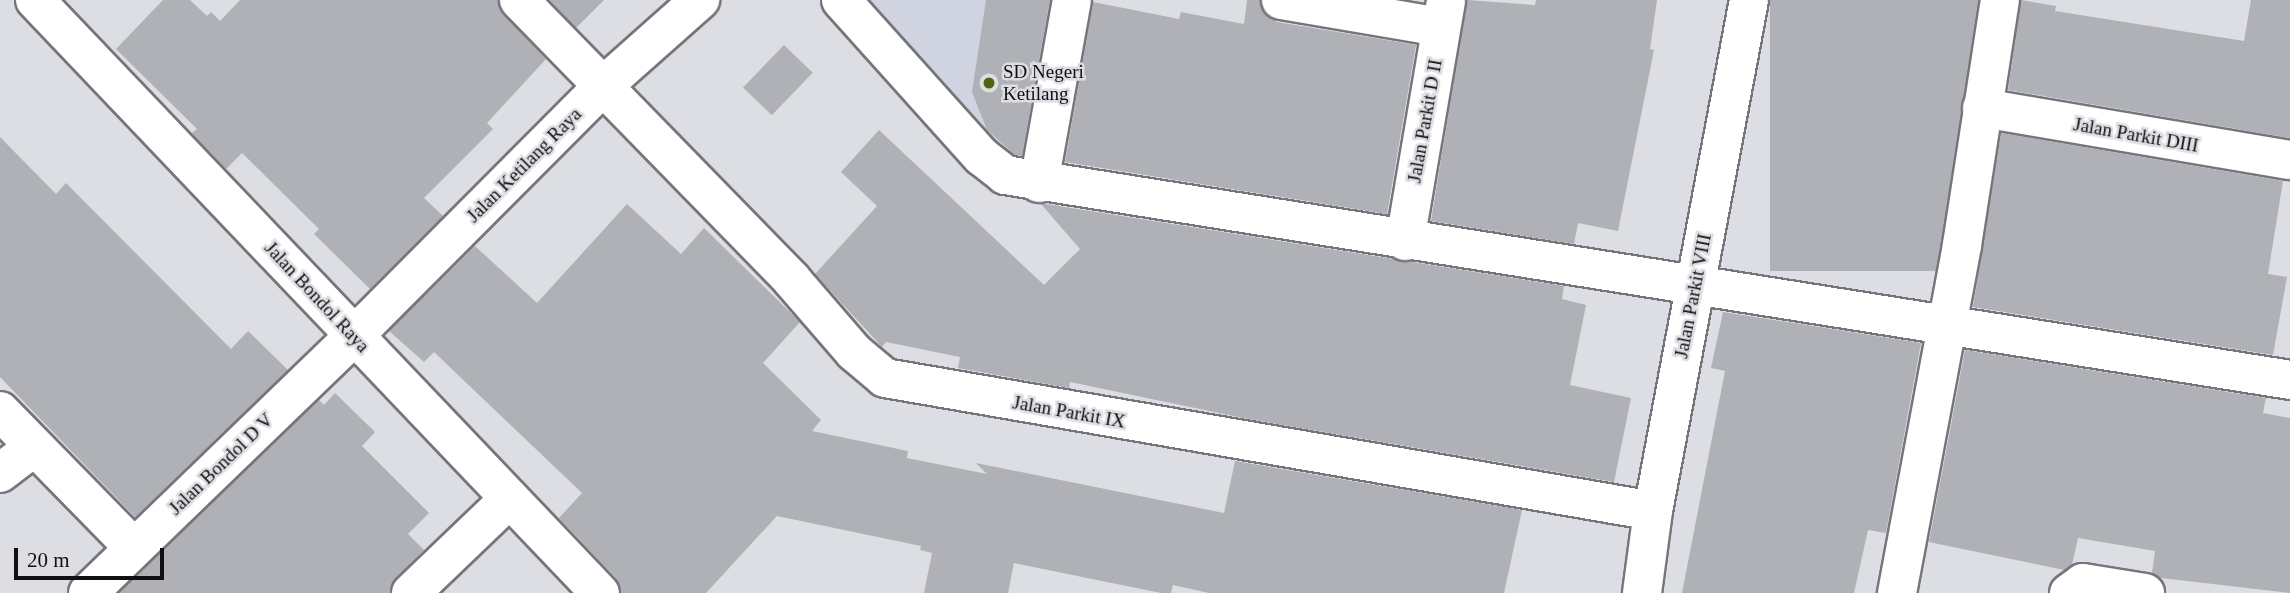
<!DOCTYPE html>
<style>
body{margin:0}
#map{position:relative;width:2290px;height:593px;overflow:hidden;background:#dddee3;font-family:"Times New Roman",serif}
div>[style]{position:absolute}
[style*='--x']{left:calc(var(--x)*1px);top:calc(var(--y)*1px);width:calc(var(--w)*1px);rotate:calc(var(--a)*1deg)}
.built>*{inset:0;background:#d0d3e0}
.building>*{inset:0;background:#afb1b6;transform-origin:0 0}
.roads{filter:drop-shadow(2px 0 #75767b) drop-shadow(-2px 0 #75767b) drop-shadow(0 2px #75767b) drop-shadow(0 -2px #75767b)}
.street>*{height:38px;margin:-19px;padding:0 19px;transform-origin:19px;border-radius:19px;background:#fff}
.secondary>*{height:38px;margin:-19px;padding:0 19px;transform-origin:19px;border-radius:19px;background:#fff}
.dots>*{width:19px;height:19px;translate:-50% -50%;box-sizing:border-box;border:4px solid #dddee3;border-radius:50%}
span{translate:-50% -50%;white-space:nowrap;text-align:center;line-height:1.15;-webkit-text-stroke:5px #dddee3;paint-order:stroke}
.poi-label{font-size:19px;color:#101012}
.left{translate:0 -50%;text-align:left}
.street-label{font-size:19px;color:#101012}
.scale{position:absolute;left:14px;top:548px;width:150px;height:32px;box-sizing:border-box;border:4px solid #101012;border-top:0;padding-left:9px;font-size:21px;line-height:24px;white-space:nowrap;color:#101012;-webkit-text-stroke:5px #dddee3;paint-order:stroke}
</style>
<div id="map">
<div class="built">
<i style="clip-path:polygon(855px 0,1061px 0,1034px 171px,1007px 166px)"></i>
</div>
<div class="building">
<i style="clip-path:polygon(163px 0,190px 0,207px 16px,211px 12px,220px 21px,240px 0,498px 0,503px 15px,546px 59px,487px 123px,493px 129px,424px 198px,443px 216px,370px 289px,314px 234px,319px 229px,242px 153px,226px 169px,192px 133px,197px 129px,116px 49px)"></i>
<i style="clip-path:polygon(550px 0,604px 0,576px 28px)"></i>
<i style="clip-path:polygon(986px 0,1050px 0,1022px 156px,1014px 154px,987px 130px,972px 92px)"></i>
<i style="clip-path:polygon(1247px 0,1260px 0,1267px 16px,1277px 22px,1416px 45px,1387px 214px,1065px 162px,1093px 2px,1179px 19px,1181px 12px,1244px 24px)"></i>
<i style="clip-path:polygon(1467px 0,1535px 5px,1536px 0,1657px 0,1650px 49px,1654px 50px,1618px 231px,1578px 223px,1574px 244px,1431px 221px)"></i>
<i style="left:1770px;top:0;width:208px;height:271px"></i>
<i style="clip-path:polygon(2021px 0,2056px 6px,2055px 11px,2244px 41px,2251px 0,2290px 0,2290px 138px,2008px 90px)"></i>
<i style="left:784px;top:45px;width:40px;height:59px;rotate:44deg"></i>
<i style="clip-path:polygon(879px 130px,1044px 285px,1080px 249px,1041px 204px,1046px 204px,1564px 286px,1562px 299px,1586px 305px,1570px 385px,1631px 398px,1614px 482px,1243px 418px,1070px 382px,1069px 388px,958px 368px,960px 357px,886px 342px,882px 347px,815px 274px,877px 206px,841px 172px)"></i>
<i style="clip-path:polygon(2001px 133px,2283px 181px,2268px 274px,2287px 277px,2273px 355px,1973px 307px)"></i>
<i style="clip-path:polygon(0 137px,56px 194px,66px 183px,231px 349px,248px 331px,288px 370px,135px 517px,0 377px)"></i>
<i style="clip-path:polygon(627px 204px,681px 254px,704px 228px,800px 322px,763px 363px,821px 420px,812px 431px,908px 451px,907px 458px,987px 474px,976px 463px,1224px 513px,1235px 461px,1522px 510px,1504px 593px,1209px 593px,1173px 585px,1171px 593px,1161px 593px,1014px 563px,1008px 593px,924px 593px,932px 553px,920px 550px,921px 546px,777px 516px,706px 593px,621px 593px,616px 578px,559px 518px,582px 493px,434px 352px,424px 362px,389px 331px,475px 246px,537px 303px)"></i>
<i style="clip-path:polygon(1723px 312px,1921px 343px,1886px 533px,1868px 530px,1854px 593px,1682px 593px,1725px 371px,1711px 368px)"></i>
<i style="clip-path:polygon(1965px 350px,2266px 398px,2263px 413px,2290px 418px,2290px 593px,2161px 578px,2152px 573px,2155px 551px,2078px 538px,2072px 565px,2064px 570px,1929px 542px)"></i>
<i style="clip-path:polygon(335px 393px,375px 432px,362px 446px,429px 513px,408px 534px,424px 550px,395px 578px,390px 593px,119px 593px,319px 400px,324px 405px)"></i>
</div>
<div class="roads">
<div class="street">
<i style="--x:519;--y:0;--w:390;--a:45.7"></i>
<i style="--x:791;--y:279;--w:96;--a:49.2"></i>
<i style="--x:854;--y:352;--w:40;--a:40"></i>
<i style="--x:885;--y:378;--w:779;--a:9.82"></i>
<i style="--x:841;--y:0;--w:210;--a:48.1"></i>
<i style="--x:981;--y:156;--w:31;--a:38"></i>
<i style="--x:1005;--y:175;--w:1301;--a:9.06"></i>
<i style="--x:1281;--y:0;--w:162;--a:9.6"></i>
<i style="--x:1982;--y:108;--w:312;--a:9.6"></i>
<i style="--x:1039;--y:183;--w:186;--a:-79.8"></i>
<i style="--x:1405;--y:241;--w:244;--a:-80.3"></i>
<i style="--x:0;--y:411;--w:190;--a:45.6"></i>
<i style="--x:0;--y:473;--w:43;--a:-37.4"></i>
<i style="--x:88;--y:593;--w:370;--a:-44"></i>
<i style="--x:354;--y:336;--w:353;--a:-45.1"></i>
<i style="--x:603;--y:86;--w:130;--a:-41.6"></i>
<i style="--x:411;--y:593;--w:133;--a:-43.8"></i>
<i style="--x:1642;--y:593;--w:83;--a:-82.4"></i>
<i style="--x:1653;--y:511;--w:520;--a:-79.36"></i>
<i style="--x:1897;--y:593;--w:354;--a:-79.4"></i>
<i style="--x:1962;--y:245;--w:248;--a:-81.2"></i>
<i style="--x:2069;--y:593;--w:17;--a:-36"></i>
<i style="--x:2083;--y:583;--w:63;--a:9.2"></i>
</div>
<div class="secondary">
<i style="--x:35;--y:0;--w:819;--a:46.39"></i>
</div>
</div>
<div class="dots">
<i style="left:989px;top:83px;background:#4e6411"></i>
</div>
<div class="poi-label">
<span class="left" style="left:1003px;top:83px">SD Negeri<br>Ketilang</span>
</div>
<div class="street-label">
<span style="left:1425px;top:121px;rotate:-80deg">Jalan Parkit D II</span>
<span style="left:2136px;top:135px;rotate:10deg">Jalan Parkit DIII</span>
<span style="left:524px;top:165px;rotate:-45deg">Jalan Ketilang Raya</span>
<span style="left:1693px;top:296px;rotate:-79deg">Jalan Parkit VIII</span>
<span style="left:317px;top:297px;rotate:47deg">Jalan Bondol Raya</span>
<span style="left:1069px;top:412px;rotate:10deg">Jalan Parkit IX</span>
<span style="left:221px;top:464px;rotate:-44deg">Jalan Bondol D V</span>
</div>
<div class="scale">20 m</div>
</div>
